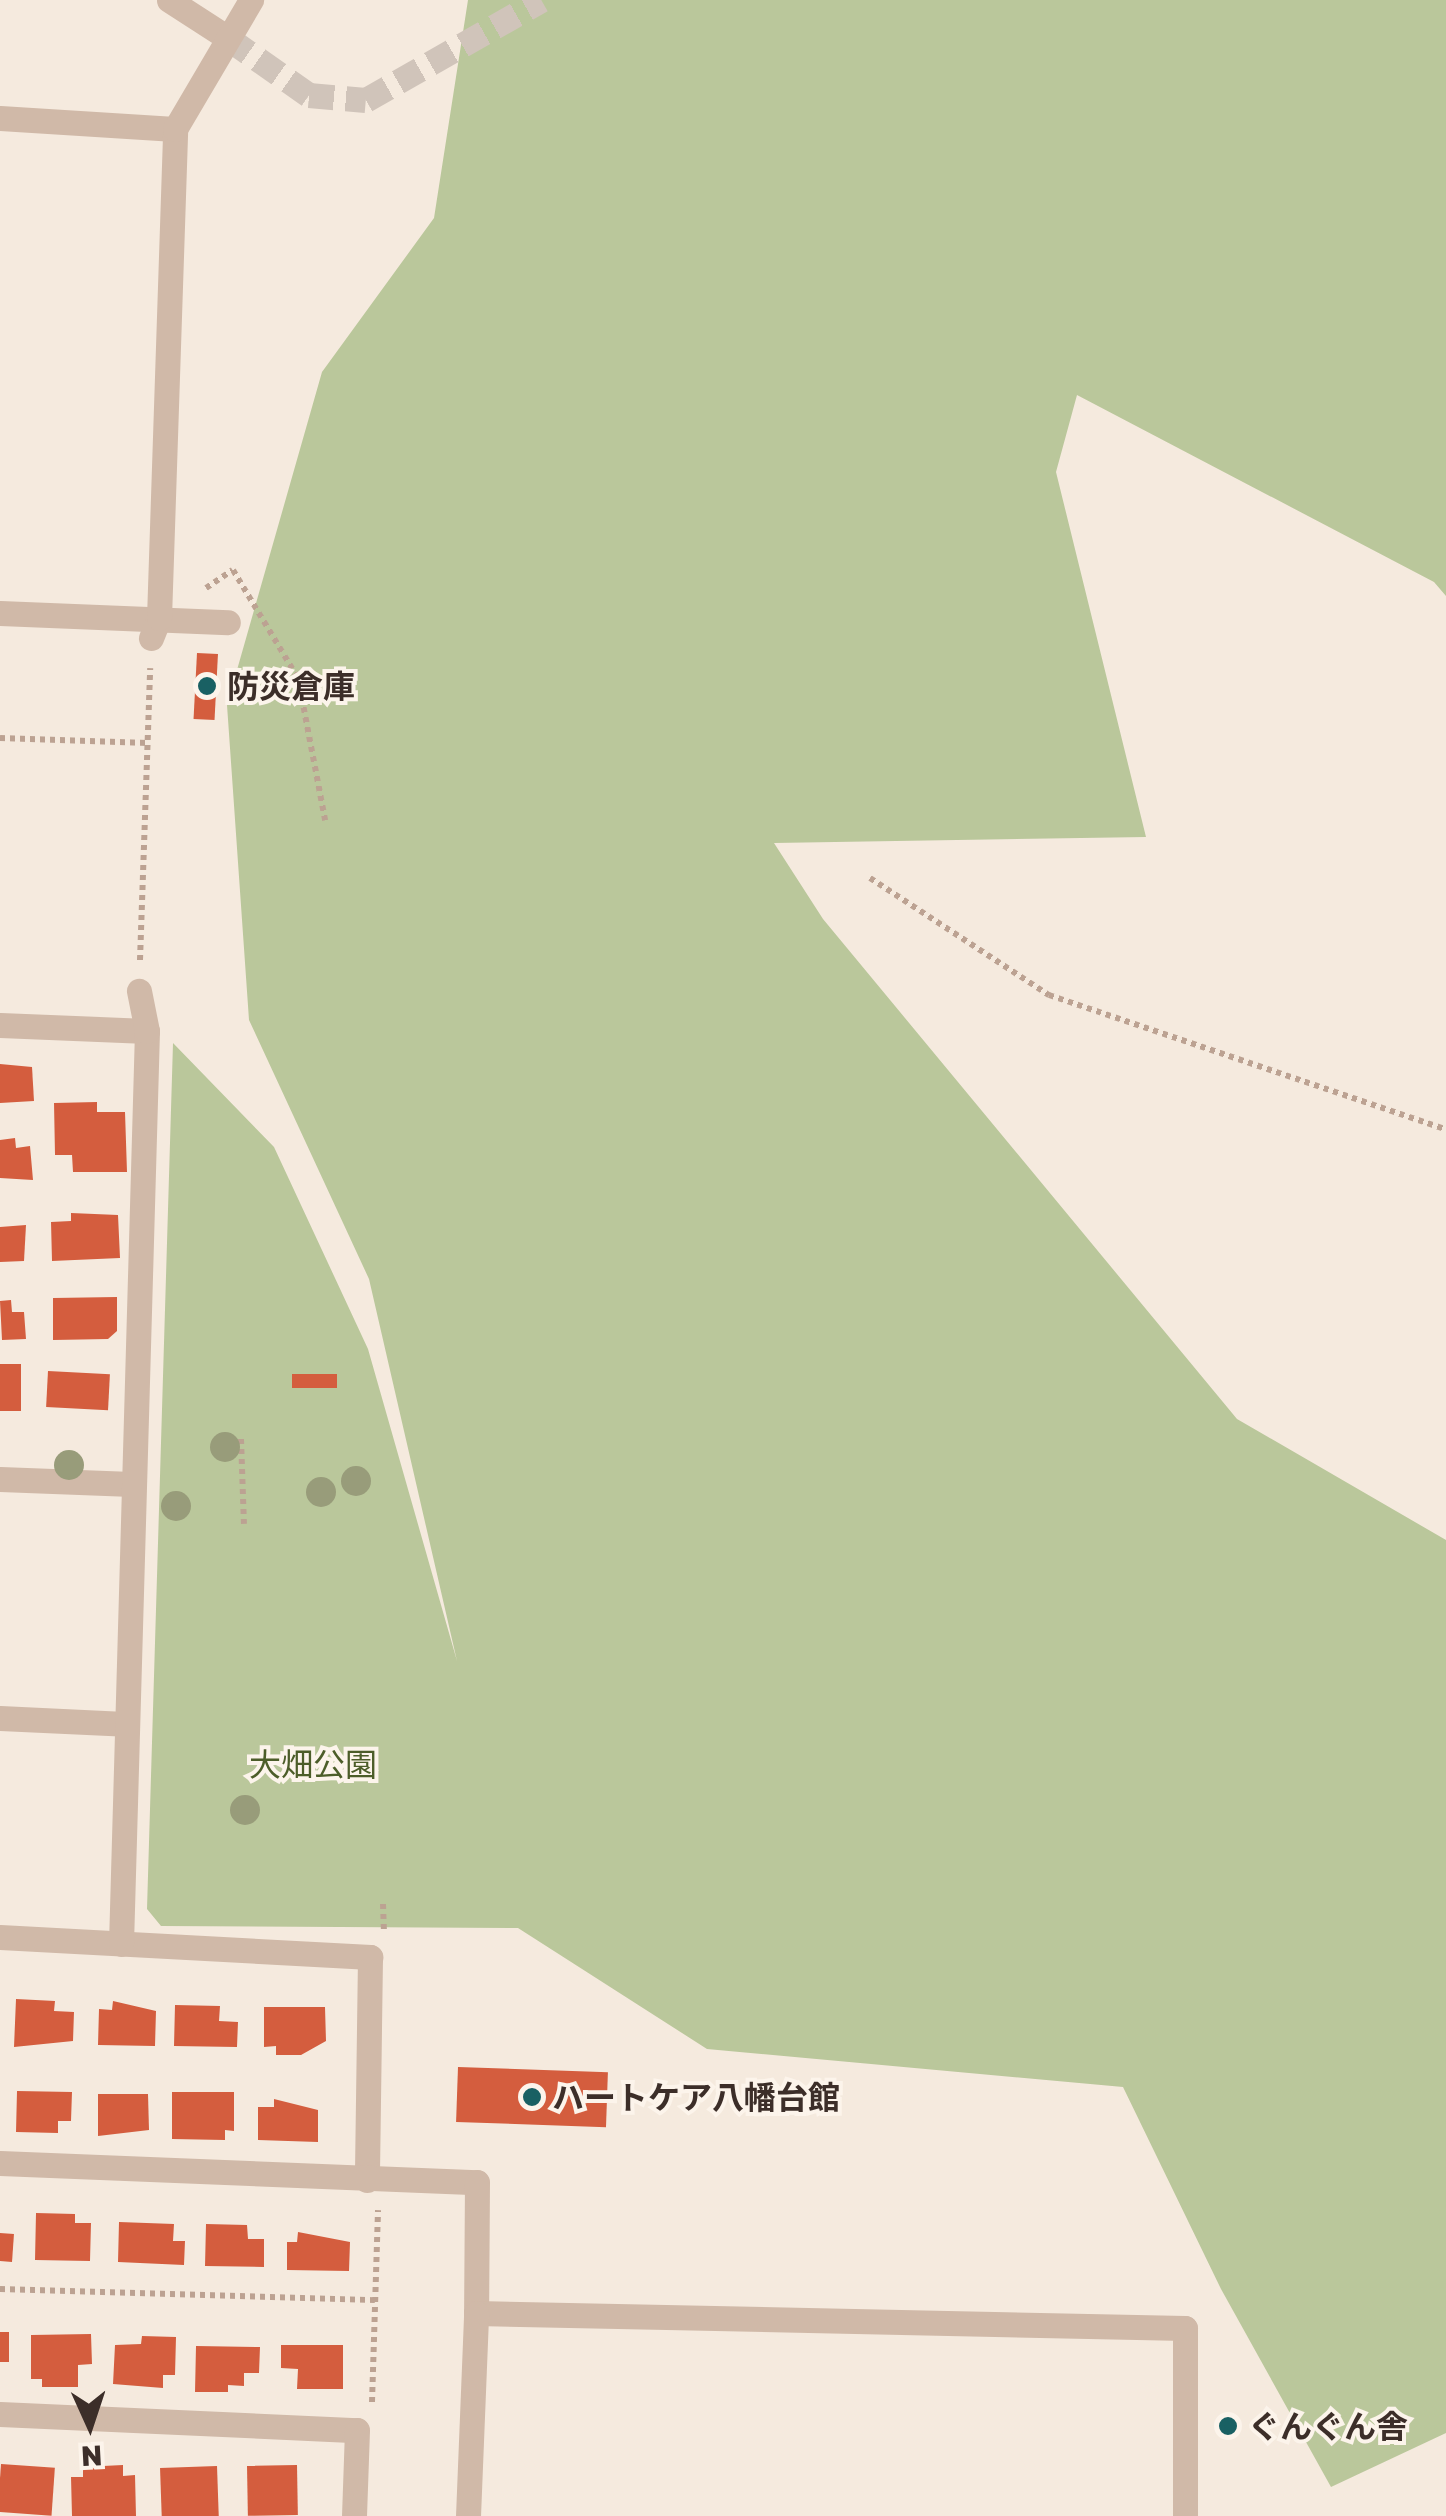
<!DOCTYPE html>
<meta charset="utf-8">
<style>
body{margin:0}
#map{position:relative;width:1446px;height:2516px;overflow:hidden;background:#f5eade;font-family:"Golos Text","Noto Sans JP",sans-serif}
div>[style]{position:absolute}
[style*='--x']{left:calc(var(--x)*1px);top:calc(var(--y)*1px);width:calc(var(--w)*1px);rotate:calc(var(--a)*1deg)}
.green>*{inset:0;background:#bac79b}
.building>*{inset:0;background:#d45d3e;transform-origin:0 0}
.minor-tunnel>*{height:25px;margin-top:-12.5px;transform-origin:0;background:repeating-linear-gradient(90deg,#d0c4ba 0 25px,transparent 0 37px)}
.path>*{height:6px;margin-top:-3px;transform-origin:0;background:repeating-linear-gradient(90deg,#bca292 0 5px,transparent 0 10px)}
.minor>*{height:25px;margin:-12.5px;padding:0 12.5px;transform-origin:12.5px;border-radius:12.5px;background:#d0b9a8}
.trees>*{width:30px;height:30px;margin:-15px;border-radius:50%;background:#989c7a}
.dots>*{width:28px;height:28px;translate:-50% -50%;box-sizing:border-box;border:5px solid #fcf4eb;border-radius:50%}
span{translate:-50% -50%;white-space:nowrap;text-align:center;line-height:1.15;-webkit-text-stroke:8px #fcf4eb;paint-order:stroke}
.poi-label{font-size:32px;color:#3c2e29;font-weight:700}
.left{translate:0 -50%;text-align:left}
.park-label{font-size:32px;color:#4c5d29}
.north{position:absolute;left:40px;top:2376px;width:100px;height:100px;-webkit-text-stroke:8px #fcf4eb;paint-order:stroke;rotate:177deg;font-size:28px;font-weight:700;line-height:40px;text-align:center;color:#3c2e29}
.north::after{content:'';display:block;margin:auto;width:35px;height:45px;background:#3c2e29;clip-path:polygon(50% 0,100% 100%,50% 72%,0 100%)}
</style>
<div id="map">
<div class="green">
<i style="clip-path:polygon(468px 0,1446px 0,1446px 596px,1434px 582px,1077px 395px,1056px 472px,1146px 837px,774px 843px,823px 919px,1237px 1419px,1446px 1540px,1446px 2433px,1331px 2487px,1221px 2289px,1123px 2087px,707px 2049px,518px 1928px,161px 1926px,147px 1909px,173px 1043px,274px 1147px,368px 1349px,457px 1661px,369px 1279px,249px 1020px,227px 705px,322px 372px,434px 218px)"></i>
</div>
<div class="building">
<i style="left:197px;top:653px;width:21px;height:66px;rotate:3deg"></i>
<i style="clip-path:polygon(0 1064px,32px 1067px,34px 1101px,0 1103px)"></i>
<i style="clip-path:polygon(97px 1102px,97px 1112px,125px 1112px,127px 1172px,73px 1172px,72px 1155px,55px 1155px,54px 1103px)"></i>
<i style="clip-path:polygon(15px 1138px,16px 1148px,30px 1146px,33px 1180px,0 1178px,0 1140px)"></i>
<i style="clip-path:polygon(71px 1213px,118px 1215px,120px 1258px,52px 1261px,51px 1222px,71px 1221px)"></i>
<i style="clip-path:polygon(26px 1225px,24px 1261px,0 1262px,0 1227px)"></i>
<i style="clip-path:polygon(117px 1297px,117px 1331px,108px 1339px,53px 1340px,53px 1298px)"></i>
<i style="clip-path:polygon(11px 1300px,12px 1312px,24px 1312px,26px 1339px,2px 1340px,0 1301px)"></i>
<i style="left:0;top:1364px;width:21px;height:47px"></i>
<i style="left:48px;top:1371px;width:62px;height:36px;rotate:3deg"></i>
<i style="left:337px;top:1374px;width:14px;height:45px;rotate:90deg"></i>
<i style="clip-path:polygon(16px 1999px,55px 2001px,54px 2011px,74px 2012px,73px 2041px,14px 2047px)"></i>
<i style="clip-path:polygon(113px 2001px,156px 2011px,155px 2046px,98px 2045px,99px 2009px,112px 2010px)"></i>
<i style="clip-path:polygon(175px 2005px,220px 2006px,219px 2021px,238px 2022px,237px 2047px,174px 2046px)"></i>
<i style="clip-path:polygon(264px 2007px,325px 2007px,326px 2041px,301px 2055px,276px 2055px,276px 2046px,264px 2047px)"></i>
<i style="left:458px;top:2067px;width:150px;height:55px;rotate:2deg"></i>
<i style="clip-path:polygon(17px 2091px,72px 2092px,71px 2121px,58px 2121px,58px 2133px,16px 2132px)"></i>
<i style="clip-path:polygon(172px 2092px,234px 2092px,234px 2131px,225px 2130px,225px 2140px,172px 2139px)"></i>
<i style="clip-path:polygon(98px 2094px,148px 2094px,149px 2130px,98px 2136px)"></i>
<i style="clip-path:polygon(274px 2099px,318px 2110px,318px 2142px,258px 2140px,258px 2107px,274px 2107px)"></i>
<i style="clip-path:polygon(36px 2213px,75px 2214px,75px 2223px,91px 2223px,90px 2261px,35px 2260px)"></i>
<i style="clip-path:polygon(119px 2222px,174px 2224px,173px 2241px,185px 2241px,184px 2265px,118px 2262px)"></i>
<i style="clip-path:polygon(206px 2224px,247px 2225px,248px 2239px,264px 2239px,264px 2267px,205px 2266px)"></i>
<i style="clip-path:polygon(298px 2232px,350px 2242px,349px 2271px,287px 2270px,287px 2242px,297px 2242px)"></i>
<i style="left:0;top:2233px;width:14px;height:28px;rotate:4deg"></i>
<i style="left:0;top:2332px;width:9px;height:30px"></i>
<i style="clip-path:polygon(91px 2334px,92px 2364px,78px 2365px,78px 2387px,42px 2387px,42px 2379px,31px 2379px,31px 2335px)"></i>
<i style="clip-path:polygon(142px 2336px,176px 2337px,175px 2375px,163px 2375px,163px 2388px,113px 2384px,115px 2345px,141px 2344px)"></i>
<i style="clip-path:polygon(281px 2345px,343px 2345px,343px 2389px,297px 2389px,298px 2369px,281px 2368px)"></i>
<i style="clip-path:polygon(196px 2346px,260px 2347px,259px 2373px,244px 2373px,244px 2386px,228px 2385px,228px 2392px,195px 2392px)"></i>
<i style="left:1px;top:2464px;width:54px;height:48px;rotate:4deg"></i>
<i style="clip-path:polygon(123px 2465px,123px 2476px,135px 2475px,136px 2516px,72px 2516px,71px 2477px,83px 2477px,83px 2467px)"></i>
<i style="left:297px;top:2465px;width:50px;height:50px;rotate:89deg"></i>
<i style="left:217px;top:2466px;width:50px;height:57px;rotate:88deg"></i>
</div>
<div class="minor-tunnel">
<i style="--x:228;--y:38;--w:99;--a:35.1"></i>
<i style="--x:309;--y:95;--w:57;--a:5"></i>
<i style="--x:366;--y:100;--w:202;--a:-29.7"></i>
</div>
<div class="path">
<i style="--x:206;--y:588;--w:32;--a:-34"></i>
<i style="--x:233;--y:570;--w:126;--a:59"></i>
<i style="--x:298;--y:678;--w:145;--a:79.2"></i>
<i style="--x:0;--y:738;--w:148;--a:1.9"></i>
<i style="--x:870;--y:878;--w:214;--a:33.2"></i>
<i style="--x:1049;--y:995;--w:419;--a:18.7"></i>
<i style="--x:140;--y:960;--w:292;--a:-88"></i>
<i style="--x:241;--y:1439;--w:85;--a:88"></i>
<i style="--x:383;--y:1904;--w:27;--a:88"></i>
<i style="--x:0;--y:2289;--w:375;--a:1.7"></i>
<i style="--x:372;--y:2402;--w:192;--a:-88.2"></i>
</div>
<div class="minor">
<i style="--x:169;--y:0;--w:70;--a:32.8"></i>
<i style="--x:0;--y:118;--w:175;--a:3.6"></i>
<i style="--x:0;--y:613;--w:228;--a:2.3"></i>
<i style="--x:151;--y:638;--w:22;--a:-68"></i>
<i style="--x:159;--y:618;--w:489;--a:-88.1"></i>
<i style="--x:175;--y:129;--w:150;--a:-59.5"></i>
<i style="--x:0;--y:1025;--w:147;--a:2.3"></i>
<i style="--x:0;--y:1479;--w:132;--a:2.2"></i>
<i style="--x:0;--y:1718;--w:125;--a:2.7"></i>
<i style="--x:0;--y:1937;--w:371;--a:3.1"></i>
<i style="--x:370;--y:1957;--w:223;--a:90.8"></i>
<i style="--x:121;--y:1944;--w:913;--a:-88.37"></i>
<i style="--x:147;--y:1031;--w:41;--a:-101.3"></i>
<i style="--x:0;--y:2163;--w:477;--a:2.3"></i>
<i style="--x:477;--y:2182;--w:131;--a:90.4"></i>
<i style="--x:476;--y:2313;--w:709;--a:1.21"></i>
<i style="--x:1185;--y:2328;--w:188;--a:90"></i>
<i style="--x:0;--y:2414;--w:357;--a:2.6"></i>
<i style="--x:357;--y:2430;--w:86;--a:92"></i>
<i style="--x:468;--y:2516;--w:203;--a:-87.7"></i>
</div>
<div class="trees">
<i style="left:225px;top:1447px"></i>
<i style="left:69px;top:1465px"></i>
<i style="left:356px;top:1481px"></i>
<i style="left:321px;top:1492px"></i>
<i style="left:176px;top:1506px"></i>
<i style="left:245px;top:1810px"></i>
</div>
<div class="dots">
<i style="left:207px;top:686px;background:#196063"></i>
<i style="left:532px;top:2097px;background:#196063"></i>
<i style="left:1228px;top:2426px;background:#196063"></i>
</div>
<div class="poi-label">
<span class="left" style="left:227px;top:686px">防災倉庫</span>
<span class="left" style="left:552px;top:2097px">ハートケア八幡台館</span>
<span class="left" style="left:1248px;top:2426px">ぐんぐん舎</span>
</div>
<div class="park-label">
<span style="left:313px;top:1764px">大畑公園</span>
</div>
<div class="north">N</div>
</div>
